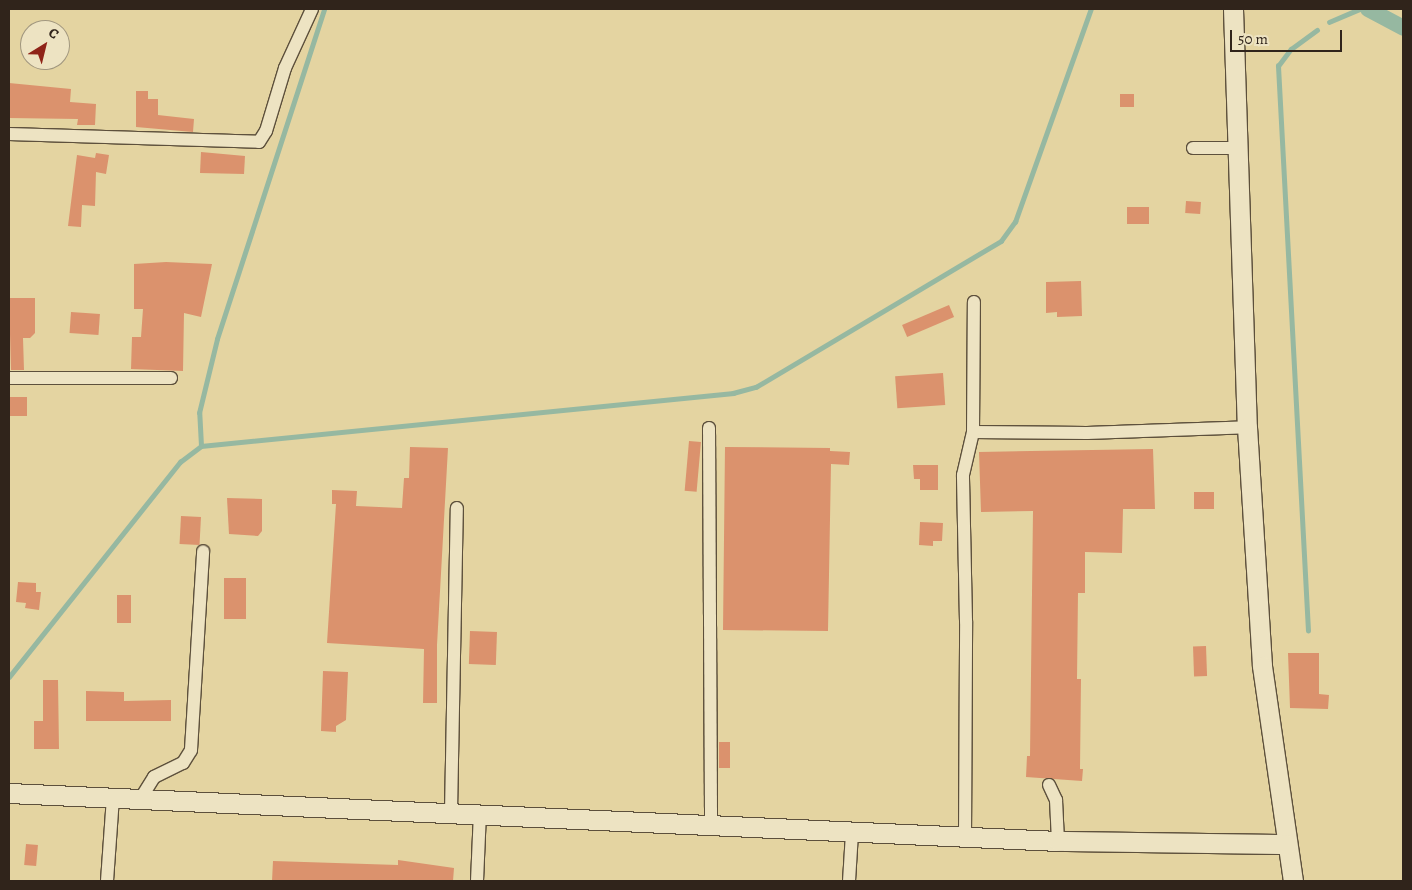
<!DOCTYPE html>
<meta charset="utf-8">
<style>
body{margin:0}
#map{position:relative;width:1412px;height:890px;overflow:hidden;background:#e4d4a1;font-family:Alegreya,serif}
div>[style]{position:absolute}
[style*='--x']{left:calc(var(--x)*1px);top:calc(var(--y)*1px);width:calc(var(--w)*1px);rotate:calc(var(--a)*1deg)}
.stream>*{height:4.5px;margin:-2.25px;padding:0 2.25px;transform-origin:2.25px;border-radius:2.25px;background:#96b8a1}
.canal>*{height:16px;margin:-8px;padding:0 8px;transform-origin:8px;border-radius:8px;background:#96b8a1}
.building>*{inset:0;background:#db926d;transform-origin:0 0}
.roads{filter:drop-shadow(1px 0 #5d503c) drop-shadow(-1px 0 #5d503c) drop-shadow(0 1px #5d503c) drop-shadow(0 -1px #5d503c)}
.minor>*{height:12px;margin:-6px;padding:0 6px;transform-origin:6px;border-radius:6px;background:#ede3c2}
.secondary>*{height:19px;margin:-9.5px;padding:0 9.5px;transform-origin:9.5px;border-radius:9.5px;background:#ede3c2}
span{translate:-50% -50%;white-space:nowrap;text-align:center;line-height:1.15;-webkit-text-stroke:4px #ede3c2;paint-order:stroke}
.frame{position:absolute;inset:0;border:10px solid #30241b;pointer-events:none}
.north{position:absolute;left:20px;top:20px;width:50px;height:50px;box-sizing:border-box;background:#ede3c2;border:1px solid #a1977f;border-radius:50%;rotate:36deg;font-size:14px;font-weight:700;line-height:20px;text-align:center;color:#30241b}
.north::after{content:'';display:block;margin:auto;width:18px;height:22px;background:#8f2418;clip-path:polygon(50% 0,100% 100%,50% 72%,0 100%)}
.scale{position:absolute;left:1230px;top:30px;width:112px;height:22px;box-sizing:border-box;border:2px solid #30241b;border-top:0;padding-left:6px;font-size:15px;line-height:18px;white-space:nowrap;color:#30241b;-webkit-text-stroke:4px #ede3c2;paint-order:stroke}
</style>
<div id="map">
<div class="stream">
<i style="--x:1329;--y:22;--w:33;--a:-23"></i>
<i style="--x:201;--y:446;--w:33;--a:-93"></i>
<i style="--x:199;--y:413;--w:76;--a:-76.3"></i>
<i style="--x:217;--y:339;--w:347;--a:-72"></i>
<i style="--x:1308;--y:631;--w:566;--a:-93.04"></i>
<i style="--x:1278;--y:66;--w:21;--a:-53"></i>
<i style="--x:1291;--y:49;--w:32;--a:-36"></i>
<i style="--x:9;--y:677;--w:275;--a:-51.5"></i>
<i style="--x:180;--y:462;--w:26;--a:-37"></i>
<i style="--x:201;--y:446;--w:535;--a:-5.69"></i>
<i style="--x:733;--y:393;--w:24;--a:-15"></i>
<i style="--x:756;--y:387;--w:285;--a:-30.8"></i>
<i style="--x:1001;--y:241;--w:24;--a:-54"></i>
<i style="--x:1015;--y:222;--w:226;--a:-70.4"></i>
</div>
<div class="canal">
<i style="--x:1368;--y:9;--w:40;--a:28"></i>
</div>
<div class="building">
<i style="clip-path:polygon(9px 83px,71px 89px,70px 102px,96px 104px,95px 125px,77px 125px,78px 119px,9px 118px)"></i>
<i style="clip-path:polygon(136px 91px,148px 91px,148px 99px,158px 99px,158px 115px,194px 119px,193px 132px,136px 127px)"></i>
<i style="left:1120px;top:94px;width:14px;height:13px"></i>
<i style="clip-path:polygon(201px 152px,245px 156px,244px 174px,200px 173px)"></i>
<i style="clip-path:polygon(96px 153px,109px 155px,106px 174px,96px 172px,95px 206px,82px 205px,81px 227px,68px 226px,77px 155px,95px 158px)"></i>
<i style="left:1186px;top:201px;width:15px;height:12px;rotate:4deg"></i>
<i style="left:1127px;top:207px;width:22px;height:17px"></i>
<i style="clip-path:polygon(166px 262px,212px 264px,201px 317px,184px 313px,183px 371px,131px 369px,132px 337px,141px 337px,143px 309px,134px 309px,134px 264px)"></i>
<i style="clip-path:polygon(1081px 281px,1082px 316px,1057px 317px,1057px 312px,1046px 313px,1046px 282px)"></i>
<i style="clip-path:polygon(9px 298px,35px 298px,35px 333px,30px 338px,23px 338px,24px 370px,11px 370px)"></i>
<i style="left:949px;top:305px;width:13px;height:51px;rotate:67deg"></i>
<i style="left:71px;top:312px;width:29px;height:21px;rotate:4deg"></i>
<i style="left:943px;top:373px;width:32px;height:48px;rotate:86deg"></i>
<i style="left:9px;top:397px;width:18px;height:19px"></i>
<i style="left:689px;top:441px;width:12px;height:50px;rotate:5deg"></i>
<i style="clip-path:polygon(410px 447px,448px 448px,437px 645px,437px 703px,423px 703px,424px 649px,327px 643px,336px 504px,332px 504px,332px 490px,357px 491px,356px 506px,402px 508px,404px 478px,409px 478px)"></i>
<i style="clip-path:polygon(725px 447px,830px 448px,830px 451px,850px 452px,849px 465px,831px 464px,828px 631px,723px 630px)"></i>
<i style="clip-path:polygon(1153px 449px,1155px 509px,1123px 509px,1122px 553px,1085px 552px,1085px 593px,1078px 593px,1077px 679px,1081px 679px,1080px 769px,1083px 769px,1082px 781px,1026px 777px,1027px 756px,1030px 756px,1033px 511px,981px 512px,979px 452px)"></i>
<i style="clip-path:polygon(913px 465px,938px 465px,938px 490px,920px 490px,920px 479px,914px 479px)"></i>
<i style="left:1194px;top:492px;width:20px;height:17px"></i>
<i style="clip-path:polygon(227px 498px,262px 499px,262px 531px,258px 536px,229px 534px)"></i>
<i style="left:181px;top:516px;width:20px;height:28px;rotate:3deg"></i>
<i style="clip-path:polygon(920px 522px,943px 523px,942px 541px,933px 541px,933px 546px,919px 545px)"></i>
<i style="left:224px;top:578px;width:22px;height:41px"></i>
<i style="clip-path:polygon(18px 582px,36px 583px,36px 592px,41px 592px,39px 610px,25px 608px,26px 603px,16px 602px)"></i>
<i style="left:117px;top:595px;width:14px;height:28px"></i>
<i style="left:470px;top:631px;width:27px;height:33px;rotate:2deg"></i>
<i style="left:1206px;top:646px;width:30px;height:13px;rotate:88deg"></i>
<i style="clip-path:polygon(1288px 653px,1319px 653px,1319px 694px,1329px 695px,1328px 709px,1290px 708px)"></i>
<i style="clip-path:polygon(323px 671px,348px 672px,346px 720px,336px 726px,336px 732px,321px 731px)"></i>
<i style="clip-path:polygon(43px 680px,58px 680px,59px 749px,34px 749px,34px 721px,43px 721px)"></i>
<i style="clip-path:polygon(86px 691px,124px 692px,124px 701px,171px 700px,171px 721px,86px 721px)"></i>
<i style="left:719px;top:742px;width:11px;height:26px"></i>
<i style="left:26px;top:844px;width:12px;height:21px;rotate:5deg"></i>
<i style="clip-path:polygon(398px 860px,454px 868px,453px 881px,272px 881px,273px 861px,398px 865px)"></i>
</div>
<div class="roads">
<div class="minor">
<i style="--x:9;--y:134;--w:250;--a:1.8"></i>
<i style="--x:259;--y:142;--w:13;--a:-58"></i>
<i style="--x:266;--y:131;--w:66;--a:-73.2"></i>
<i style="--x:285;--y:68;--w:65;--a:-65.4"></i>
<i style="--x:1193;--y:148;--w:45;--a:0"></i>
<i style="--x:9;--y:378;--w:162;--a:0"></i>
<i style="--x:709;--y:428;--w:396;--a:89.7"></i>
<i style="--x:973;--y:432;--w:114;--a:0.5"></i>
<i style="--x:1087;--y:433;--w:160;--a:-2.1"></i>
<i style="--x:1049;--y:785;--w:17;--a:65"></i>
<i style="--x:1056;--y:800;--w:41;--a:87.2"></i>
<i style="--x:141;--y:798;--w:25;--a:-58"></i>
<i style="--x:154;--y:777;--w:32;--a:-26"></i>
<i style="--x:183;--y:763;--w:15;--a:-58"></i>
<i style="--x:191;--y:750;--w:199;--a:-86.5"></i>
<i style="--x:451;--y:812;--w:304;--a:-88.9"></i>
<i style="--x:965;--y:837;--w:216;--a:-89.7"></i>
<i style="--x:966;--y:621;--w:146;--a:-91.2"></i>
<i style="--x:963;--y:475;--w:44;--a:-76.9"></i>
<i style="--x:973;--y:432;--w:130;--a:-89.6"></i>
<i style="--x:107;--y:881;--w:84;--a:-85.9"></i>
<i style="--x:477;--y:881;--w:68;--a:-87.5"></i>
<i style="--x:849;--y:881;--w:48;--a:-86.4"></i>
</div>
<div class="secondary">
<i style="--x:1233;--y:9;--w:418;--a:88.1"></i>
<i style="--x:1247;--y:427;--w:239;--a:86.4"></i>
<i style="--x:1262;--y:666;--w:217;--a:81.8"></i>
<i style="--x:9;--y:793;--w:1050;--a:2.62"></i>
<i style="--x:1058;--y:841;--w:229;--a:0.8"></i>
</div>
</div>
<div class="frame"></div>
<div class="north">С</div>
<div class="scale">50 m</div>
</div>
